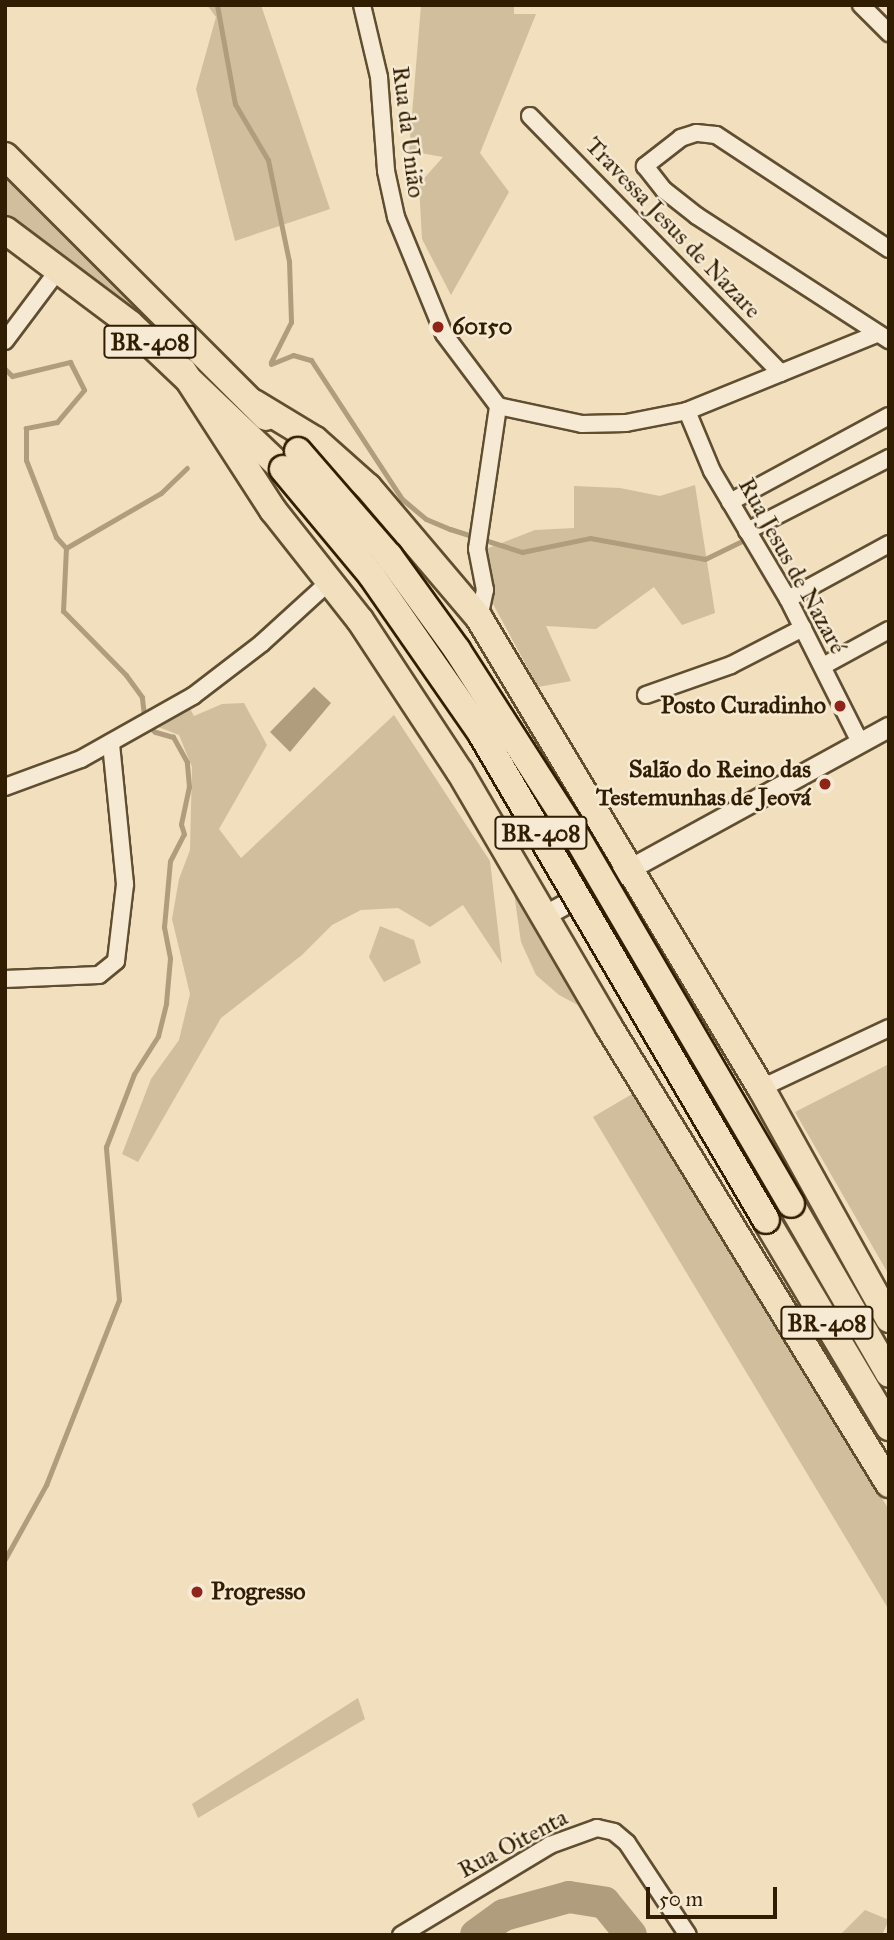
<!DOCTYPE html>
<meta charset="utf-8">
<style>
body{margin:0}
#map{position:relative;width:894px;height:1940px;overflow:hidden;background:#f1dfbd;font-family:"IM FELL Great Primer",serif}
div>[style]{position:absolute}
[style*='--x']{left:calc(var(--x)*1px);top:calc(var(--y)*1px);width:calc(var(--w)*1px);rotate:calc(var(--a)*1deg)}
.green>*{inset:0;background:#d0be9d}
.water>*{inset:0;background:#af9d7d}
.stream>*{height:5px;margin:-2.5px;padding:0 2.5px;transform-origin:2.5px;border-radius:2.5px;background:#af9d7d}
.river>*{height:32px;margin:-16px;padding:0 16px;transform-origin:16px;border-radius:16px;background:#af9d7d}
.roads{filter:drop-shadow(2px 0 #604e31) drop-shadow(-2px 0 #604e31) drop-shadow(0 2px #604e31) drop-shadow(0 -2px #604e31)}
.minor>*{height:16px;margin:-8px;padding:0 8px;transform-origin:8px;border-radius:8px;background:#f6ead4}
.tertiary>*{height:19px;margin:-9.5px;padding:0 9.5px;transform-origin:9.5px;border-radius:9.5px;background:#f6ead4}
.trunk>*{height:26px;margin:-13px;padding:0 13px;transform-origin:13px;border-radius:13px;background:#f1dfbd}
.bridges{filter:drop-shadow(2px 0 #301d02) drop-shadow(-2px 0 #301d02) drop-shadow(0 2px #301d02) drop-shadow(0 -2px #301d02)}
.trunk-bridge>*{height:26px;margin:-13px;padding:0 13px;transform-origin:13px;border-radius:13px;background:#f1dfbd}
.dots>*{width:19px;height:19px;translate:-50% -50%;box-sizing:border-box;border:4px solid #f6ead4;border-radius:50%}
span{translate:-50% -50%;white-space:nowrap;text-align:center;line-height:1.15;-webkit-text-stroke:5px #f6ead4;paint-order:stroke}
.shield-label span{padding:2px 5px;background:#f6ead4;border:2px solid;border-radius:5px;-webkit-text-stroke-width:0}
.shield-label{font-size:23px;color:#301d02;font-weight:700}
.street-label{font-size:24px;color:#301d02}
.poi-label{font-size:24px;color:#301d02;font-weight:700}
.left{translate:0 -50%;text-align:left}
.right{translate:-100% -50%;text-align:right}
.frame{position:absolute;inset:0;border:7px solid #301d02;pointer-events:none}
.scale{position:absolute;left:646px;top:1887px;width:131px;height:32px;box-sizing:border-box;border:4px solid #301d02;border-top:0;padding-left:9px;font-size:21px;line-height:24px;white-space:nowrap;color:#301d02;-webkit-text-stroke:5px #f6ead4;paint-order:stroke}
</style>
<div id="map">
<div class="green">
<i style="clip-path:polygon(207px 5px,261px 5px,330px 209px,235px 241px,196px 89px,216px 17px)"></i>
<i style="clip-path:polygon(421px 5px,514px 5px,514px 14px,536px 14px,480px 153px,509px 192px,451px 295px,422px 239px,419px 184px,443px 157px,409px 151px)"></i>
<i style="clip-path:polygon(5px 173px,162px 323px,156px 330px,5px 216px)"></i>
<i style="clip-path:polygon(695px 485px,715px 613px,682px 625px,654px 587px,596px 629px,546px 626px,571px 681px,538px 687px,493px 604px,478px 552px,535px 530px,574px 528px,574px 486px,620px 488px,660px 496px)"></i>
<i style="clip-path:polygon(244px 703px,267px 745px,219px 829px,241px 858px,394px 715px,490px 861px,502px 964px,463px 905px,430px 927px,398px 908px,361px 910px,332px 925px,302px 955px,221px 1018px,138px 1162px,122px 1154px,151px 1079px,179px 1040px,190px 994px,172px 919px,179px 879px,190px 850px,192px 767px,179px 735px,153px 725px,188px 705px,194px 716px,222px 704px)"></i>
<i style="clip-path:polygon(513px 886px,593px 1013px,559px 995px,536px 975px,521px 942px)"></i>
<i style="clip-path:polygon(380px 926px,414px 940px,421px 963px,384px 982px,369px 957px)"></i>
<i style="clip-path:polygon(889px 1064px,889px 1275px,795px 1112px)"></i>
<i style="clip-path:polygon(639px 1090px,889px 1510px,889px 1610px,593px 1117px)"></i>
<i style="clip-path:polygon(358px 1698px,365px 1719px,198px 1818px,192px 1804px)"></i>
<i style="clip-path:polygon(865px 1910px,889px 1920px,882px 1935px,840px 1935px)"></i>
</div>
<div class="water">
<i style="clip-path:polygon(314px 687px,331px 703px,290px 752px,270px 732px)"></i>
</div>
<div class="stream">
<i style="--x:217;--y:5;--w:101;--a:79.7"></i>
<i style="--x:235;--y:104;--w:65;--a:59.5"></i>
<i style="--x:268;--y:160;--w:103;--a:78.3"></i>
<i style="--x:289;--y:261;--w:61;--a:88.1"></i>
<i style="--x:291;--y:322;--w:45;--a:116.6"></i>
<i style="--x:271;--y:364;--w:24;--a:-22"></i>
<i style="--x:293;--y:355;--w:19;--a:16"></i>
<i style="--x:311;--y:360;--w:166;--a:56.8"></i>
<i style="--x:402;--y:499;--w:31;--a:40"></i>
<i style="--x:426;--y:519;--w:26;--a:23"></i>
<i style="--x:450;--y:529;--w:76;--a:17.7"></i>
<i style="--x:522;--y:552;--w:69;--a:-11.6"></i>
<i style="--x:590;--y:538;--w:117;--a:10.3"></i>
<i style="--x:705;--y:559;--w:48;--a:-26"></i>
<i style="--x:5;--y:369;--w:10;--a:45"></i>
<i style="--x:12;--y:376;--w:60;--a:-13.6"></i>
<i style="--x:70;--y:362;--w:31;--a:63"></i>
<i style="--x:84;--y:390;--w:42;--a:130.2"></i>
<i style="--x:57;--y:422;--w:32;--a:169"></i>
<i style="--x:26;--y:428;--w:32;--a:90"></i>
<i style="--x:26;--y:460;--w:83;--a:68.7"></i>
<i style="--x:56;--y:537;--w:15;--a:48"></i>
<i style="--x:66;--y:548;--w:110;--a:-30.1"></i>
<i style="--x:161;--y:493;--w:36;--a:-44"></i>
<i style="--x:5;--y:1559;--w:85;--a:-61"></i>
<i style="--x:46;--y:1485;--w:199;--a:-68.5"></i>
<i style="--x:119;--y:1300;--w:154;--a:-94.9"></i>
<i style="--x:106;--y:1147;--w:78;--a:-69"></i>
<i style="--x:134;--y:1074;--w:45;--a:-57.7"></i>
<i style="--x:158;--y:1036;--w:34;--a:-76"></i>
<i style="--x:166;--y:1003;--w:45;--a:-84.9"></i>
<i style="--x:170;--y:958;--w:32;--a:-101"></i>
<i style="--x:164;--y:927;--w:66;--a:-84.8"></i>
<i style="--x:170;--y:861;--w:30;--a:-63"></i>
<i style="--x:184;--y:834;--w:10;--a:-107"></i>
<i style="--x:181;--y:824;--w:38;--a:-78"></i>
<i style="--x:189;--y:787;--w:25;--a:-95"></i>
<i style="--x:187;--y:762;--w:29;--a:-119"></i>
<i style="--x:173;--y:737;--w:19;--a:-164"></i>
<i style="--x:155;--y:732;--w:13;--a:-138"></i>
<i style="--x:145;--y:723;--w:26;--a:-97"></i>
<i style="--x:142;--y:697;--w:27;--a:-126"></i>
<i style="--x:126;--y:675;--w:90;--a:-134.5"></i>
<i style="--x:63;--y:611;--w:63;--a:-87.3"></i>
</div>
<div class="river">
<i style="--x:476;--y:1935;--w:34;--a:-36"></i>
<i style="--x:504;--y:1915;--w:67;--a:-15.5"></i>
<i style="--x:569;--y:1897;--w:36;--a:9"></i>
<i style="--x:605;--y:1903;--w:41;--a:50.9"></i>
</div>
<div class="roads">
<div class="minor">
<i style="--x:362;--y:5;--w:74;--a:76.7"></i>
<i style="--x:379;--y:77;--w:94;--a:85.7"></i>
<i style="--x:386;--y:171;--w:47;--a:77.7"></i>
<i style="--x:396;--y:217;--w:126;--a:67.7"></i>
<i style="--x:444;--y:334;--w:90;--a:53.1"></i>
<i style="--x:498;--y:406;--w:86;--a:12.1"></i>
<i style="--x:582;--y:424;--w:44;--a:-1.3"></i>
<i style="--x:626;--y:423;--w:62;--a:-11.1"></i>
<i style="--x:687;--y:411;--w:205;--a:-22.1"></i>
<i style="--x:861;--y:5;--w:40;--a:45"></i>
<i style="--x:530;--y:116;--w:359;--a:45.7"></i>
<i style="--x:889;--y:249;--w:207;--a:-146.6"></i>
<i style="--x:716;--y:135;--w:20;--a:-174"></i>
<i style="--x:696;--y:133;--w:16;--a:162"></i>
<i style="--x:681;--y:138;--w:46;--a:142.1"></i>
<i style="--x:645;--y:166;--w:31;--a:52"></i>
<i style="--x:664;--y:190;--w:42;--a:38.2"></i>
<i style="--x:697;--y:216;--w:229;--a:32.9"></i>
<i style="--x:5;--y:341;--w:90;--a:-53.1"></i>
<i style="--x:687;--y:411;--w:65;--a:67.4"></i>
<i style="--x:712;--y:471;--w:149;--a:59.3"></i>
<i style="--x:788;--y:599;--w:160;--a:63.3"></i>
<i style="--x:730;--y:502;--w:181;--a:-28.4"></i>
<i style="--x:747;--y:531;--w:160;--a:-27.2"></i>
<i style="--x:788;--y:599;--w:115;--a:-28.6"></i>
<i style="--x:479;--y:618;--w:29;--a:-78"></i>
<i style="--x:485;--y:590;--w:42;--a:-101"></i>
<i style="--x:477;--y:549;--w:145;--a:-81.6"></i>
<i style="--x:823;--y:666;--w:75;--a:-28.6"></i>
<i style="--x:646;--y:695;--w:90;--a:-19.4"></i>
<i style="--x:731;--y:665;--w:81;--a:-27.2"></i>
<i style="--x:5;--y:787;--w:81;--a:-20.2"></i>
<i style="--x:81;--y:759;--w:129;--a:-29.4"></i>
<i style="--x:193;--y:696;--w:87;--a:-37.5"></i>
<i style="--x:262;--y:643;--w:93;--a:-42.4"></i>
<i style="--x:5;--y:979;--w:94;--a:-2.4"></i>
<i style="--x:99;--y:975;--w:22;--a:-39"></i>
<i style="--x:116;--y:961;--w:78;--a:-83.3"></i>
<i style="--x:125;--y:884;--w:142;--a:-95.7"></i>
<i style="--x:761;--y:1088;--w:141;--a:-25.1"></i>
<i style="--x:401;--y:1935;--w:174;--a:-31.1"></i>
<i style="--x:550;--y:1845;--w:50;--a:-19.9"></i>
<i style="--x:597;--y:1828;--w:17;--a:13"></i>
<i style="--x:614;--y:1832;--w:17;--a:40"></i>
<i style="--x:627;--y:1843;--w:110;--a:56.5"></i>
</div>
<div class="tertiary">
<i style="--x:545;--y:915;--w:392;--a:-28.7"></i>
</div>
<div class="trunk">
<i style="--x:5;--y:156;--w:369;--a:45"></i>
<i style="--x:5;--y:230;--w:156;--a:36.9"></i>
<i style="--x:130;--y:324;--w:211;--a:43.5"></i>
<i style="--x:183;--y:371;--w:166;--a:57.1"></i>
<i style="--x:273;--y:510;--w:140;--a:51.7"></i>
<i style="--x:360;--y:620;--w:182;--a:56.7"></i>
<i style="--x:460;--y:772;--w:295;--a:59.7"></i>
<i style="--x:609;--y:1027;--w:536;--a:58.5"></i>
<i style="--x:254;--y:403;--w:71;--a:31.2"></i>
<i style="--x:315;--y:440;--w:71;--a:41.6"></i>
<i style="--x:368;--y:487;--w:172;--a:49.7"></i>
<i style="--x:479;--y:618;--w:548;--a:59.04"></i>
<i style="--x:761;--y:1088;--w:264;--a:61"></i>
<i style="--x:791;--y:1204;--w:196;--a:60"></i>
<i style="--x:766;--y:1220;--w:241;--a:59.3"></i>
</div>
</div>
<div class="bridges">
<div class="trunk-bridge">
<i style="--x:298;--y:451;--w:139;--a:49.1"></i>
<i style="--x:389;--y:556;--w:116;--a:54.1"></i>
<i style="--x:457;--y:650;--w:213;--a:57.3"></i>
<i style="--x:572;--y:829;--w:434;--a:59.7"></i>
<i style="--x:283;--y:469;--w:139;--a:50.2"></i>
<i style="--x:372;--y:576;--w:191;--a:55.2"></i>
<i style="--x:481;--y:733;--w:564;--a:59.66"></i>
</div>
</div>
<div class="dots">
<i style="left:438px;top:327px;background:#8f2418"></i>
<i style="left:840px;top:706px;background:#8f2418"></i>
<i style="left:825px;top:784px;background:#8f2418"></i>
<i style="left:197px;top:1592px;background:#8f2418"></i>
</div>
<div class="shield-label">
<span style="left:150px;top:342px">BR-408</span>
<span style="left:541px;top:833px">BR-408</span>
<span style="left:827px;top:1323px">BR-408</span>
</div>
<div class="street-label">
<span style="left:408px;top:132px;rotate:83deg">Rua da União</span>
<span style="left:673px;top:228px;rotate:46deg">Travessa Jesus de Nazare</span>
<span style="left:792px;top:566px;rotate:61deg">Rua Jesus de Nazaré</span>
<span style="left:513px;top:1844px;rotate:-28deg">Rua Oitenta</span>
</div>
<div class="poi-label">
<span class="left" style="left:452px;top:327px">60150</span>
<span class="right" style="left:826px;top:706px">Posto Curadinho</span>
<span class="right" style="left:811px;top:784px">Salão do Reino das<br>Testemunhas de Jeová</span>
<span class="left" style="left:211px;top:1592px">Progresso</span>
</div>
<div class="frame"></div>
<div class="scale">50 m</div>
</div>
